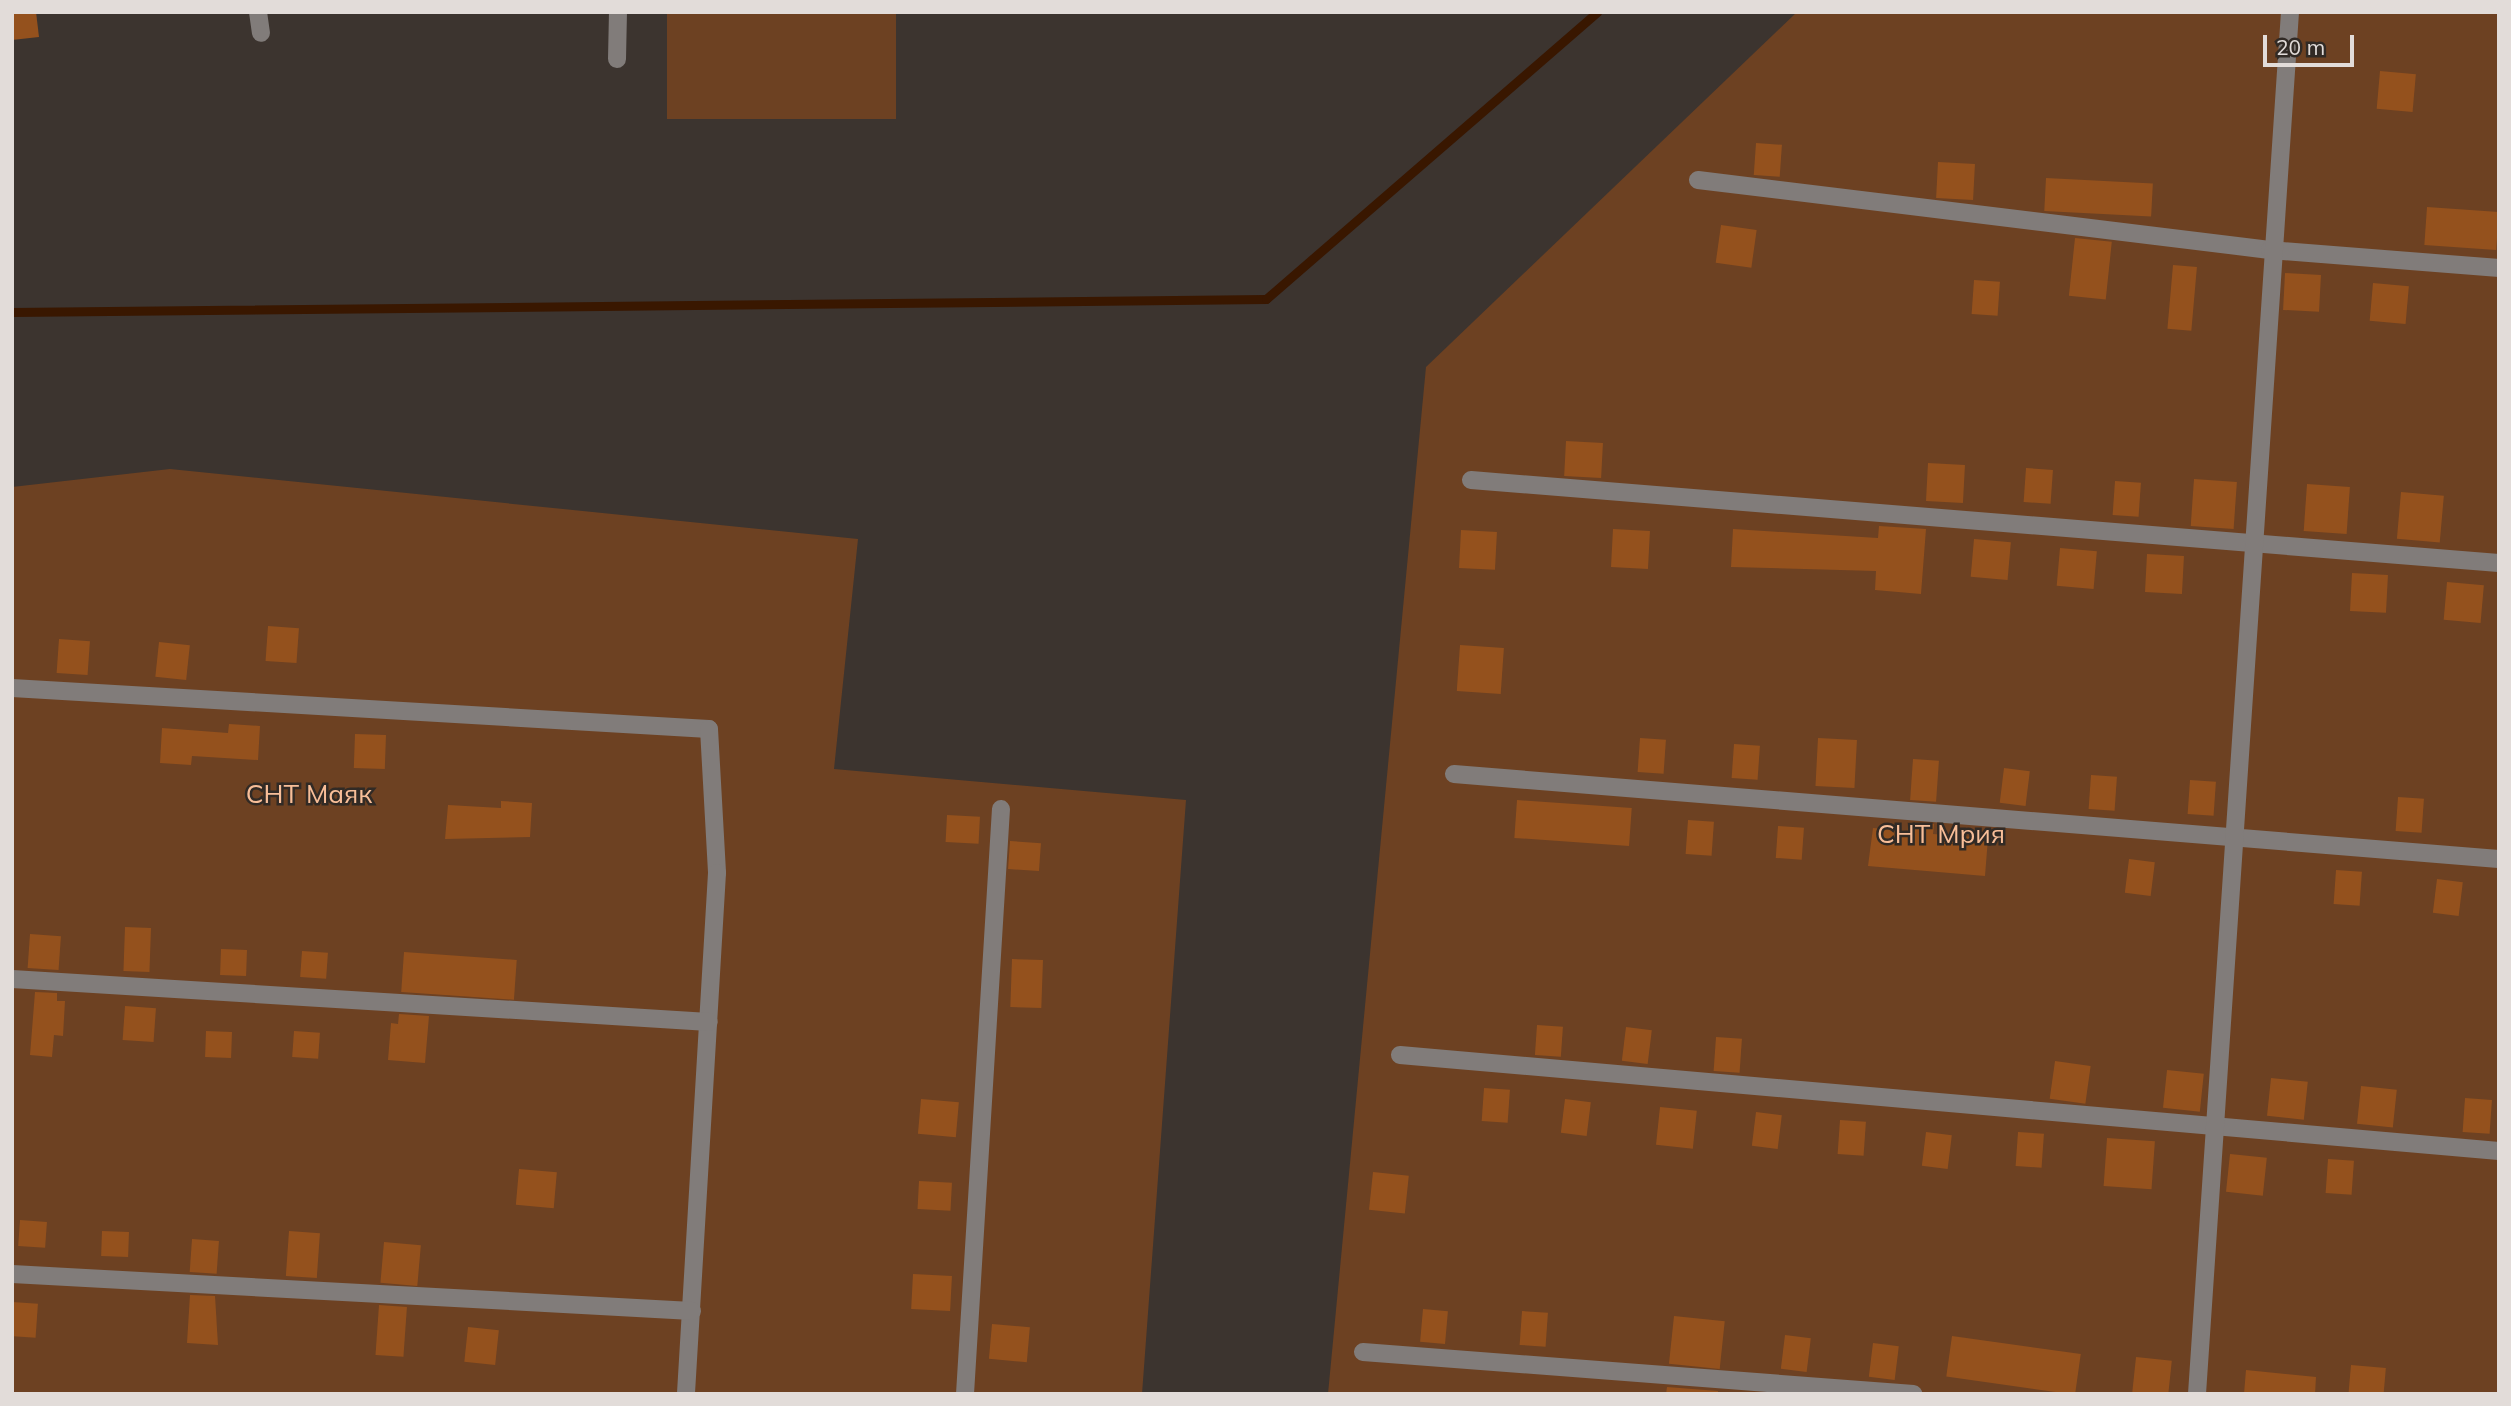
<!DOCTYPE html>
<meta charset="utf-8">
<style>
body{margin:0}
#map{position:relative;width:2511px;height:1406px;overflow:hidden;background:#3c342f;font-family:Mulish,sans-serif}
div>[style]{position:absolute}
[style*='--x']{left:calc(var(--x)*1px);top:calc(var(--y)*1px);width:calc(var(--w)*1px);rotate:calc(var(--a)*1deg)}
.green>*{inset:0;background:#6d4122;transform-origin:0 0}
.stream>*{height:9px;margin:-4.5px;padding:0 4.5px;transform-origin:4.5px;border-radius:4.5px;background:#391700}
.building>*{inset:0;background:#94511d;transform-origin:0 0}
.minor>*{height:18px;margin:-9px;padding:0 9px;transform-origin:9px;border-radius:9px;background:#817c7a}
span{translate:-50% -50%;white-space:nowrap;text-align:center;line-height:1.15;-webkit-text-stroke:5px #312a25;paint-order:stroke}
.park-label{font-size:26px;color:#f8be98}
.frame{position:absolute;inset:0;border:14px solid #e2dcd9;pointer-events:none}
.scale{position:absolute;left:2263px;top:35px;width:91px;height:32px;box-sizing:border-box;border:4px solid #e2dcd9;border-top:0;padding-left:9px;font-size:21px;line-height:24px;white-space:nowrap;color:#e2dcd9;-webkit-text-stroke:5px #312a25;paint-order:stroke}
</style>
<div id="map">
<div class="green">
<i style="left:667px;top:12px;width:229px;height:107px"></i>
<i style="clip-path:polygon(1797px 12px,2499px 12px,2499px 1394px,1328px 1394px,1426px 367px)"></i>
<i style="clip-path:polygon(170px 469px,858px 539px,834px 769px,1186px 800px,1142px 1394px,12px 1394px,12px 487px)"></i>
</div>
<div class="stream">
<i style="--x:12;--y:312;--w:1254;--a:-0.59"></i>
<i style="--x:1266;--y:299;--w:438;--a:-40.9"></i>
</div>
<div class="building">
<i style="clip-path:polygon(12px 12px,36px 12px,39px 37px,12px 40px)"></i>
<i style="left:2380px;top:71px;width:36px;height:38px;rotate:5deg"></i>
<i style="left:1756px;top:143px;width:26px;height:32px;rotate:4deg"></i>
<i style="left:1938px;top:162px;width:37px;height:36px;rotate:3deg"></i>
<i style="left:2046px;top:178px;width:107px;height:33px;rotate:3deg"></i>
<i style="left:2427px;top:207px;width:72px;height:38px;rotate:4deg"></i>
<i style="left:1721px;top:225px;width:36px;height:38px;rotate:8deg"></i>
<i style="left:2075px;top:238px;width:37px;height:58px;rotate:6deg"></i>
<i style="left:2173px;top:265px;width:24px;height:64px;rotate:5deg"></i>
<i style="left:2285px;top:273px;width:36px;height:37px;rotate:3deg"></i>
<i style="left:1974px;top:280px;width:26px;height:34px;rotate:4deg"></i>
<i style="left:2373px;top:283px;width:36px;height:38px;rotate:5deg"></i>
<i style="left:1566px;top:441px;width:37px;height:35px;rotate:3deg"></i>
<i style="left:1928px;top:463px;width:37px;height:38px;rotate:3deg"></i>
<i style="left:2026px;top:468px;width:27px;height:34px;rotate:4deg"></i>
<i style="left:2194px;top:479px;width:43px;height:47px;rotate:4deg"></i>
<i style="left:2115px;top:481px;width:26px;height:34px;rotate:4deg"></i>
<i style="left:2307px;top:484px;width:43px;height:47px;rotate:4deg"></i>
<i style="left:2401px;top:492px;width:43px;height:47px;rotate:5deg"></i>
<i style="clip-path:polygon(1879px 526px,1926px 529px,1921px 594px,1875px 590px,1876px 571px,1731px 567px,1733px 529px,1878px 538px)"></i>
<i style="left:1613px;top:529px;width:37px;height:38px;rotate:3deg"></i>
<i style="left:1461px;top:530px;width:36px;height:38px;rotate:3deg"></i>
<i style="left:1974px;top:539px;width:37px;height:38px;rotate:5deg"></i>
<i style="left:2060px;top:548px;width:37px;height:38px;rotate:5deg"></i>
<i style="left:2147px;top:554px;width:37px;height:38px;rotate:3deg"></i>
<i style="left:2352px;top:573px;width:36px;height:38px;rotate:3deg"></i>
<i style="left:2447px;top:582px;width:37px;height:38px;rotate:5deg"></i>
<i style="left:268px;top:626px;width:31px;height:35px;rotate:4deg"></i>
<i style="left:59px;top:639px;width:31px;height:34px;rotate:4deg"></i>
<i style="left:159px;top:642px;width:31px;height:35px;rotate:6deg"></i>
<i style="left:1460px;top:645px;width:44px;height:46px;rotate:4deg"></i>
<i style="clip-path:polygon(229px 724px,260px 726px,258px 760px,192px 756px,191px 765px,160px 763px,162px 728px,228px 733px)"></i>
<i style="left:355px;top:734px;width:31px;height:34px;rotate:2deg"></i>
<i style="left:1640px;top:738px;width:26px;height:34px;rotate:4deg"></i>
<i style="left:1818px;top:738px;width:39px;height:48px;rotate:3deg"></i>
<i style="left:1734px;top:744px;width:26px;height:34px;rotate:4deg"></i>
<i style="left:1913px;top:759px;width:26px;height:41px;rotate:4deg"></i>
<i style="left:2004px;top:768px;width:26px;height:35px;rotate:7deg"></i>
<i style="left:2091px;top:775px;width:26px;height:34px;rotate:4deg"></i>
<i style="left:2190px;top:780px;width:26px;height:34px;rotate:4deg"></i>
<i style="left:2398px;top:797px;width:26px;height:34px;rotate:4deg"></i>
<i style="left:1517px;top:800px;width:115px;height:38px;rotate:4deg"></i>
<i style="clip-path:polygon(501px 801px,532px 803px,530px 837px,445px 839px,448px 805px,501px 808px)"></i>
<i style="left:947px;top:815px;width:33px;height:27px;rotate:3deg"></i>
<i style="left:1688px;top:820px;width:26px;height:34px;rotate:4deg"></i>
<i style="clip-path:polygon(1908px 822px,1934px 824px,1933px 834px,1988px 838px,1985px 876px,1868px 866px,1873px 828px,1907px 831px)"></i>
<i style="left:1778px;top:826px;width:26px;height:32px;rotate:4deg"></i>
<i style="left:1010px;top:841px;width:31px;height:28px;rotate:4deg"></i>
<i style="left:2129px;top:859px;width:26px;height:34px;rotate:7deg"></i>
<i style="left:2336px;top:870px;width:26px;height:34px;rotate:4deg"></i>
<i style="left:2437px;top:879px;width:26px;height:34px;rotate:7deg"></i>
<i style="left:125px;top:927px;width:26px;height:44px;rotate:2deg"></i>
<i style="left:30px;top:934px;width:31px;height:34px;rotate:4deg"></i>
<i style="left:221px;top:949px;width:26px;height:26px;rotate:2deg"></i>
<i style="left:302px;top:951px;width:26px;height:26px;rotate:4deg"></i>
<i style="left:404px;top:952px;width:113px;height:40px;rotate:4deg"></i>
<i style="left:1012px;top:959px;width:31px;height:48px;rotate:2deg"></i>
<i style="clip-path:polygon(35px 992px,57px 993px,57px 1001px,65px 1001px,63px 1036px,54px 1035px,52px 1057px,30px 1055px)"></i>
<i style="left:125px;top:1006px;width:31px;height:34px;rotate:4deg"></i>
<i style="clip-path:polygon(399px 1014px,429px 1016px,425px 1063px,388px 1060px,391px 1023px,398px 1024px)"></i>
<i style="left:1537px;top:1025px;width:26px;height:30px;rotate:4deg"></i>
<i style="left:1626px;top:1027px;width:26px;height:34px;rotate:7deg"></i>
<i style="left:206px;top:1031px;width:26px;height:26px;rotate:2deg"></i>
<i style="left:294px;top:1031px;width:26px;height:26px;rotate:4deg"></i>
<i style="left:1716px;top:1037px;width:26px;height:34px;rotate:4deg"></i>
<i style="left:2055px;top:1061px;width:36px;height:38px;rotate:8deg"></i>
<i style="left:2167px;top:1070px;width:37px;height:38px;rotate:6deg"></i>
<i style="left:2271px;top:1078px;width:37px;height:38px;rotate:6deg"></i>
<i style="left:2361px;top:1086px;width:36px;height:38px;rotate:6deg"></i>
<i style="left:1484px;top:1088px;width:26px;height:33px;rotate:4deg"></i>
<i style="left:2465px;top:1098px;width:27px;height:34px;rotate:4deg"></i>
<i style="left:921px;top:1099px;width:38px;height:35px;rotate:5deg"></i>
<i style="left:1565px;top:1099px;width:26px;height:34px;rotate:7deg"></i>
<i style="left:1660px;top:1107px;width:37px;height:38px;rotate:6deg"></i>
<i style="left:1756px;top:1112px;width:26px;height:34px;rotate:7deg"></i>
<i style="left:1840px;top:1120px;width:26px;height:34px;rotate:4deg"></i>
<i style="left:1926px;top:1132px;width:26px;height:34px;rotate:7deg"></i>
<i style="left:2018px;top:1132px;width:26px;height:34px;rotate:4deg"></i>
<i style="left:2107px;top:1138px;width:48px;height:48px;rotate:4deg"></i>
<i style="left:2230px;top:1154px;width:37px;height:38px;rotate:6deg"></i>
<i style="left:2328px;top:1159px;width:26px;height:34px;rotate:4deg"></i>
<i style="left:519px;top:1169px;width:38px;height:36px;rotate:5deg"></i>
<i style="left:1373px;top:1172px;width:36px;height:38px;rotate:6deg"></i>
<i style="left:919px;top:1181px;width:33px;height:28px;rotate:3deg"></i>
<i style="left:20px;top:1220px;width:27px;height:26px;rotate:4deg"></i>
<i style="left:102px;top:1231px;width:27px;height:25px;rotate:2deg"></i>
<i style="left:289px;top:1231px;width:31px;height:45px;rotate:4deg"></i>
<i style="left:192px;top:1239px;width:27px;height:33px;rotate:4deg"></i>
<i style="left:384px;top:1242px;width:37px;height:41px;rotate:5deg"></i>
<i style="left:913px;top:1274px;width:39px;height:35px;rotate:3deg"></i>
<i style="clip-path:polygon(190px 1295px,215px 1296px,218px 1345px,187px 1343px)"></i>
<i style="left:12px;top:1302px;width:26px;height:34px;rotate:4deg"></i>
<i style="left:379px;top:1305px;width:28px;height:50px;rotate:4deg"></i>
<i style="left:1423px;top:1309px;width:25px;height:33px;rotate:5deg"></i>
<i style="left:1522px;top:1311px;width:26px;height:34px;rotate:4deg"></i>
<i style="left:1674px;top:1316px;width:51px;height:48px;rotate:6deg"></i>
<i style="left:992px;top:1324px;width:38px;height:35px;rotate:5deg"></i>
<i style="left:468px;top:1327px;width:31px;height:35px;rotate:6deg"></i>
<i style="left:1785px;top:1335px;width:26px;height:34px;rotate:7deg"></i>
<i style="left:1952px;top:1336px;width:130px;height:41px;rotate:8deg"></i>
<i style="left:1873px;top:1343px;width:26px;height:34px;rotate:7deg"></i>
<i style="left:2136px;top:1357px;width:36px;height:37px;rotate:6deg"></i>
<i style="left:2351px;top:1365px;width:35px;height:29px;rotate:5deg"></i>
<i style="clip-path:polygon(2246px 1370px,2316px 1377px,2315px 1394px,2244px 1394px)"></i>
<i style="clip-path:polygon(1667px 1387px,1718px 1391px,1718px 1394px,1666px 1394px)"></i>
</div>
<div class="minor">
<i style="--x:258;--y:12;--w:21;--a:82"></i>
<i style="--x:617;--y:59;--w:47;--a:-88.8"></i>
<i style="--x:1698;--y:180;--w:576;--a:6.98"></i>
<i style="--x:2270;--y:250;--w:230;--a:4.5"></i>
<i style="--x:1471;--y:480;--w:1031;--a:4.62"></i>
<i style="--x:12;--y:688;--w:698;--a:3.37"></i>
<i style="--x:709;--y:729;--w:144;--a:86.8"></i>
<i style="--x:717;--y:873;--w:522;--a:93.41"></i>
<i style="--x:1454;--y:774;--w:1048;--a:4.65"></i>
<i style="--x:12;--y:979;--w:698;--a:3.53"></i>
<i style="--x:1400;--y:1055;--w:1103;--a:4.99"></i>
<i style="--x:12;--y:1274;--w:681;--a:3.11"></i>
<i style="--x:1363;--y:1352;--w:552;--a:4.37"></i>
<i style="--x:965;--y:1394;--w:586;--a:-86.48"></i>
<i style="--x:2197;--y:1394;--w:1385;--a:-86.15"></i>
</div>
<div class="park-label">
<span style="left:309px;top:794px">СНТ Маяк</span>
<span style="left:1941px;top:834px">СНТ Мрия</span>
</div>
<div class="frame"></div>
<div class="scale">20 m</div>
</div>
